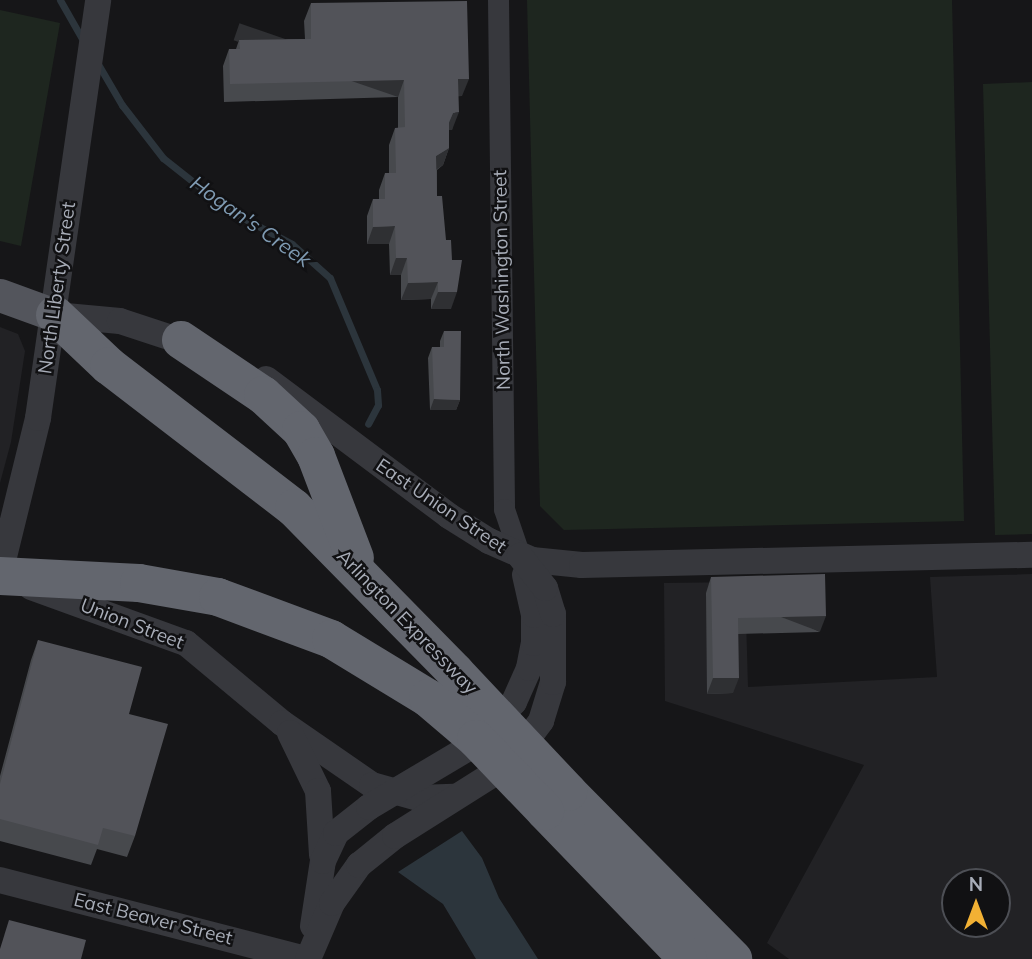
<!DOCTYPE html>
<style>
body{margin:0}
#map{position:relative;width:1032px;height:959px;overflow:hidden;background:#161618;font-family:Mulish,sans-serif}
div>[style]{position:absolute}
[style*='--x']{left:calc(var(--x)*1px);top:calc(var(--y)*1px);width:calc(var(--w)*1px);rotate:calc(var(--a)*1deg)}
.built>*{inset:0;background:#222225}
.green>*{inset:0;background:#1e261f}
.water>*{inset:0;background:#2c353c}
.stream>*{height:7px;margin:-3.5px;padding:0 3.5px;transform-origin:3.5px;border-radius:3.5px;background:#2c353c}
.minor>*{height:21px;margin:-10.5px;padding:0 10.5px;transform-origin:10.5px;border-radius:10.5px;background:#37383d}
.tertiary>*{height:26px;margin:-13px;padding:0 13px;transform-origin:13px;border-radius:13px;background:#37383d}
.primary>*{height:33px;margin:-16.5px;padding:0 16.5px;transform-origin:16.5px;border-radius:16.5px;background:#53555c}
.motorway>*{height:38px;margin:-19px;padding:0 19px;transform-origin:19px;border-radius:19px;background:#63666e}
.motorway-bridge>*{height:38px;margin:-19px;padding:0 19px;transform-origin:19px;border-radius:19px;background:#63666e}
.wall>*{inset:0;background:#47494d}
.shaded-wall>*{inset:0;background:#2f3033;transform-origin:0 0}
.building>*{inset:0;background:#525359}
span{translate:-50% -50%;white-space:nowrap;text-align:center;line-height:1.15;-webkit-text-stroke:5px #111113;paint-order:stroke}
.street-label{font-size:19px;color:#a8adb8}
.water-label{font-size:21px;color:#7f9bb3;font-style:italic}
.north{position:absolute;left:941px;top:868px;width:70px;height:70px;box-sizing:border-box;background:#111113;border:2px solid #4d4f55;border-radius:50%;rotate:0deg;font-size:19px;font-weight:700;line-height:28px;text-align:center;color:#a8adb8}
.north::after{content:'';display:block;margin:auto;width:24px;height:32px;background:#f2b134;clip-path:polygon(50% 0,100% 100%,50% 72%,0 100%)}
</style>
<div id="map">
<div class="built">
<i style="clip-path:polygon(0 327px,18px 334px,25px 351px,11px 442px,0 483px)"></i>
<i style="clip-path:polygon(evenodd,1032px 574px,1032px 959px,789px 959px,767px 943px,864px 765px,665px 701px,664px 583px,745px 582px,748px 687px,937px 677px,930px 577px,1032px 574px,955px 882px,997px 882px,997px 924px,955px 924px,955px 882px)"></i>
</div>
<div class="green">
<i style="clip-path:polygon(527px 0,952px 0,964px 521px,564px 530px,540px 506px)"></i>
<i style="clip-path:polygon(0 10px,60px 23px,21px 246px,0 241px)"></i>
<i style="clip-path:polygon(1032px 82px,1032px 534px,995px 535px,983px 84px)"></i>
</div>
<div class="water">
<i style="clip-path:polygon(462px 831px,482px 858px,499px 898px,538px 959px,476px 959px,443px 904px,398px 872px)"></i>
</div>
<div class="stream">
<i style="--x:60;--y:0;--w:48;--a:60.3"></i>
<i style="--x:98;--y:64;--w:48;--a:59.7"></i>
<i style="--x:122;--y:105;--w:67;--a:52.3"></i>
<i style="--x:163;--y:158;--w:85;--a:38.3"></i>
<i style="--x:230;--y:211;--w:70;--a:28"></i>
<i style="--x:292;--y:244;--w:51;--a:41.8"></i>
<i style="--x:330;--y:278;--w:121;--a:67.2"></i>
<i style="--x:377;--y:390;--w:15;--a:86"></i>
<i style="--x:378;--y:405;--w:21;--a:118"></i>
</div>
<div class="minor">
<i style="--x:498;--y:0;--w:509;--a:89.32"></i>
<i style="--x:504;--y:509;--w:50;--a:71.2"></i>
</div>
<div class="tertiary">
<i style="--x:55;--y:315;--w:65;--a:5.3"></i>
<i style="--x:120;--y:321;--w:80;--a:18.2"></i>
<i style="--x:266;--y:379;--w:229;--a:36.8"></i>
<i style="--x:449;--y:516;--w:47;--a:32"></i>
<i style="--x:489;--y:541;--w:47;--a:23.8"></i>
<i style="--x:532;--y:560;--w:50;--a:5.7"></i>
<i style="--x:582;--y:565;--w:450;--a:-1.3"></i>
<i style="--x:0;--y:573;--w:160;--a:-76.2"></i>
<i style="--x:38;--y:418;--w:422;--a:-81.8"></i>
<i style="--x:31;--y:587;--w:165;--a:19.9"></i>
<i style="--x:186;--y:643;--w:125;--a:39.8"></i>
<i style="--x:282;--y:723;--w:109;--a:34.6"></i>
<i style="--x:372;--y:785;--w:48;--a:15.8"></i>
<i style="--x:418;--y:798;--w:36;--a:-2"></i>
<i style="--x:290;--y:733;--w:64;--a:64.2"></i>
<i style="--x:318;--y:791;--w:64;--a:86.4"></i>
<i style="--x:0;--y:880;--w:315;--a:14.5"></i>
<i style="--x:313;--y:926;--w:66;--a:-81.3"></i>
<i style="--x:323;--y:861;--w:31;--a:-65"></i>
<i style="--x:336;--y:833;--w:42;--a:-38.2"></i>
<i style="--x:369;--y:807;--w:123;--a:-30.7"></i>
<i style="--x:475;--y:744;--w:57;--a:-47.1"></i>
<i style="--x:514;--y:702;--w:37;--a:-66"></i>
<i style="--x:529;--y:668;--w:25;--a:-79"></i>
<i style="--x:534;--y:643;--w:28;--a:-90"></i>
<i style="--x:534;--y:615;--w:41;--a:-102.7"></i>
<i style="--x:308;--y:959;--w:61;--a:-66.8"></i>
<i style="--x:332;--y:903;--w:47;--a:-54.6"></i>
<i style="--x:359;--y:865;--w:46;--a:-38.9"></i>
<i style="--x:395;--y:836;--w:135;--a:-32.3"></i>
<i style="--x:509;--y:764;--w:54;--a:-53.3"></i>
<i style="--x:541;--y:721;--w:41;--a:-72.9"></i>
<i style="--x:553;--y:682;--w:68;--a:-90"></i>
<i style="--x:553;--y:614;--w:27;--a:-107"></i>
<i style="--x:545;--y:588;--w:41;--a:-128"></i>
</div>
<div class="primary">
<i style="--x:0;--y:295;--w:59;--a:20"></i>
</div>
<div class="motorway">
<i style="--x:55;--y:315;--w:74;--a:43.4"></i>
<i style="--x:109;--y:366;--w:233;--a:37.5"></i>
<i style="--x:294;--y:508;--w:230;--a:45.5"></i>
<i style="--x:181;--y:340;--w:99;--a:33.9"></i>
<i style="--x:263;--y:395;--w:52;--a:42.6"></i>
<i style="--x:301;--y:430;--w:30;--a:60"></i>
<i style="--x:316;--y:456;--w:109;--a:69.1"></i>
<i style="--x:0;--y:576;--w:139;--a:2.9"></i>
<i style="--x:139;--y:583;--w:80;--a:10"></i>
<i style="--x:218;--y:597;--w:121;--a:20.4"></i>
<i style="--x:331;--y:639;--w:114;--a:31.3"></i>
<i style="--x:568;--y:792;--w:235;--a:45.3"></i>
<i style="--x:545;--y:811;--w:206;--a:46"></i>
</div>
<div class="motorway-bridge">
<i style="--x:455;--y:672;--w:165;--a:46.7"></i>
<i style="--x:428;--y:698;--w:63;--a:40.5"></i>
<i style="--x:476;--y:739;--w:100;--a:46.2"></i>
</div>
<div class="wall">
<i style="clip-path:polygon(311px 3px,462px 96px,458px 96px,452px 130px,449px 130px,449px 148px,443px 165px,437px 170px,437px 196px,451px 309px,431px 309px,431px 299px,401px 300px,401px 275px,390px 275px,389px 244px,367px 244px,367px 216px,373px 199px,379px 199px,379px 190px,385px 173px,389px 173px,389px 145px,395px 128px,398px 128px,398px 97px,224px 102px,223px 66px,229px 49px,236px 49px,239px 40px,305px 39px,304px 21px)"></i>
<i style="clip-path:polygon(444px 331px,460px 400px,456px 410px,430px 410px,428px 358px,432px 347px,440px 347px,440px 341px)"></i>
<i style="clip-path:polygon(711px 577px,820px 632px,738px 634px,733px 693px,707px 694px,706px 593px)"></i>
<i style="clip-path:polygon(38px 640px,129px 714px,135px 836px,127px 857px,97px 849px,91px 865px,0 841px,0 776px,31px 660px)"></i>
</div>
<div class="shaded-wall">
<i style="clip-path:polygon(458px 79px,469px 79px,462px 96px,452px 97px)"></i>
<i style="left:404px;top:80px;width:18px;height:174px;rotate:109deg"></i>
<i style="clip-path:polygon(459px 112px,452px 130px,446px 130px,453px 113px)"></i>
<i style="clip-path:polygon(449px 148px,443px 165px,430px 174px,436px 156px)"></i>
<i style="clip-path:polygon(395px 226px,389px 244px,367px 244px,373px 227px)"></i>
<i style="clip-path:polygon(396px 258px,407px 258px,401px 275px,390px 275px)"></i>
<i style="clip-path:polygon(438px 282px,431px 299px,401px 300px,408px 283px)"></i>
<i style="clip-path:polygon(438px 292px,457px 292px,451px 309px,431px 309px)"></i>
<i style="clip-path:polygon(434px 399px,460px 400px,456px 410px,430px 410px)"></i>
<i style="left:826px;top:616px;width:17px;height:88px;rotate:111deg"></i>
<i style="clip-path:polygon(713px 678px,739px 678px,733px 693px,707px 694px)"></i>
</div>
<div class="building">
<i style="clip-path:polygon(467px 1px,469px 79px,458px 79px,459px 112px,453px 113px,449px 122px,449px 148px,436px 156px,437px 196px,442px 196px,446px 240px,451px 240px,452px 260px,462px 260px,457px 292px,438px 292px,438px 282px,408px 283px,407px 258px,396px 258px,395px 226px,373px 227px,373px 199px,385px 199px,385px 173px,396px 173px,395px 128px,405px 127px,404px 80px,230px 84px,229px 49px,240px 49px,239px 40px,311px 39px,311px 3px)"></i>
<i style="clip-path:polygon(444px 331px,461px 331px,460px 400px,434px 399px,432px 347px,444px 347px)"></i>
<i style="clip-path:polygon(825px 574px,826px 616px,738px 618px,739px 678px,713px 678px,711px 577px)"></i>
<i style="clip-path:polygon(38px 640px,142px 667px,129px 714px,168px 724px,135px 836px,103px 828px,98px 845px,0 819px,0 784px)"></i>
<i style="clip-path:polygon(9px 920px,86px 940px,81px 959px,0 959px,0 949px)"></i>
</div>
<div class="street-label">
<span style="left:502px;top:280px;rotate:-91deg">North Washington Street</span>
<span style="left:57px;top:288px;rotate:-82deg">North Liberty Street</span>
<span style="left:441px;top:506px;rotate:34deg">East Union Street</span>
<span style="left:407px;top:622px;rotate:46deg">Arlington Expressway</span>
<span style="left:132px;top:624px;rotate:21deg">Union Street</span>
<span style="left:153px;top:919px;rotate:14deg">East Beaver Street</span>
</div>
<div class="water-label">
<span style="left:251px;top:221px;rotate:35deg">Hogan's Creek</span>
</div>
<div class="north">N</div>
</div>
